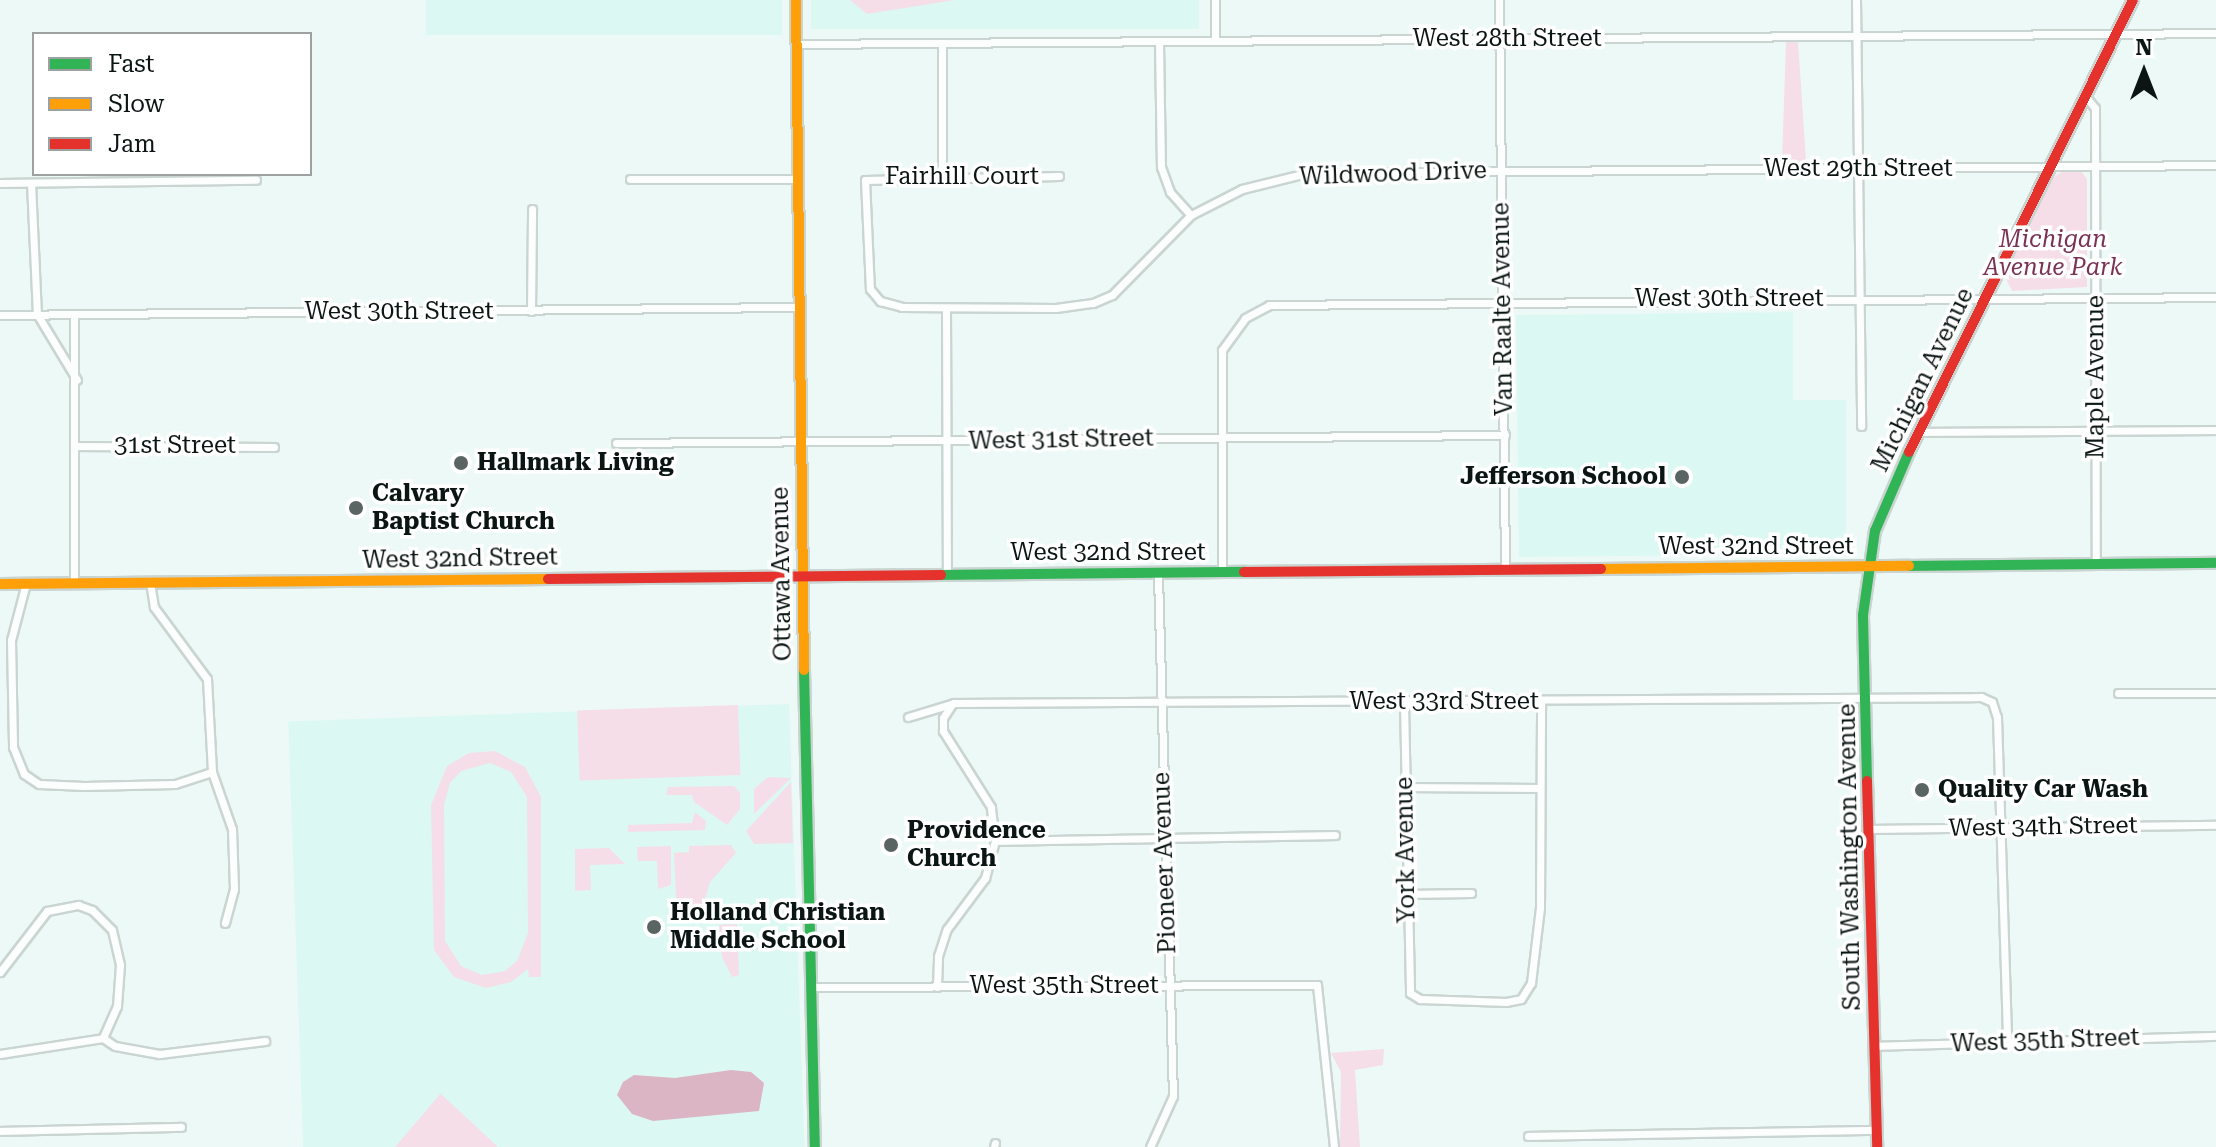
<!DOCTYPE html>
<style>
body{margin:0}
#map{position:relative;width:2216px;height:1147px;overflow:hidden;background:#edf9f6;font-family:"Roboto Serif",serif}
div>[style]{position:absolute}
[style*='--x']{left:calc(var(--x)*1px);top:calc(var(--y)*1px);width:calc(var(--w)*1px);rotate:calc(var(--a)*1deg)}
.built>*{inset:0;background:#dcf8f3;transform-origin:0 0}
.green>*{inset:0;background:#f5dee8;transform-origin:0 0}
.water>*{inset:0;background:#dbb5c4}
.roads{filter:drop-shadow(2px 0 #cad5d2) drop-shadow(-2px 0 #cad5d2) drop-shadow(0 2px #cad5d2) drop-shadow(0 -2px #cad5d2)}
.street>*{height:7px;margin:-3.5px;padding:0 3.5px;transform-origin:3.5px;border-radius:3.5px;background:#fcfefe}
.fast>*{height:10px;margin:-5px;padding:0 5px;transform-origin:5px;border-radius:5px;background:#30b455}
.slow>*{height:10px;margin:-5px;padding:0 5px;transform-origin:5px;border-radius:5px;background:#ff9f0a}
.jam>*{height:10px;margin:-5px;padding:0 5px;transform-origin:5px;border-radius:5px;background:#e5322d}
.dots>*{width:22px;height:22px;translate:-50% -50%;box-sizing:border-box;border:4px solid #fff;border-radius:50%}
span{translate:-50% -50%;white-space:nowrap;text-align:center;line-height:1.15;-webkit-text-stroke:7px #fff;paint-order:stroke}
.street-label{font-size:24px;color:#0b1614}
.park-label{font-size:24px;color:#7b3355;font-style:italic}
.poi-label{font-size:24px;color:#0b1614;font-weight:700}
.left{translate:0 -50%;text-align:left}
.right{translate:-100% -50%;text-align:right}
.legend{position:absolute;left:32px;top:32px;width:280px;height:144px;box-sizing:border-box;background:#fff;border:2px solid #9da2a1;margin:0;padding:10px 14px;list-style:none;font-size:24px;color:#0b1614}
.legend li{display:flex;align-items:center;gap:16px;height:40px}
.legend b{width:40px;border:2px solid #9da2a1}
.north{position:absolute;left:2104px;top:32px;width:80px;height:80px;-webkit-text-stroke:6px #fff;paint-order:stroke;rotate:0deg;font-size:22px;font-weight:700;line-height:32px;text-align:center;color:#0b1614}
.north::after{content:'';display:block;margin:auto;width:28px;height:36px;background:#0b1614;clip-path:polygon(50% 0,100% 100%,50% 72%,0 100%)}
</style>
<div id="map">
<div class="built">
<i style="left:426px;top:0;width:356px;height:35px"></i>
<i style="left:811px;top:0;width:388px;height:29px"></i>
<i style="clip-path:polygon(1793px 312px,1793px 400px,1846px 400px,1846px 554px,1519px 557px,1516px 315px)"></i>
<i style="left:789px;top:704px;width:443px;height:501px;rotate:88deg"></i>
</div>
<div class="green">
<i style="clip-path:polygon(850px 0,955px 0,867px 14px)"></i>
<i style="clip-path:polygon(1786px 41px,1798px 41px,1806px 161px,1782px 161px)"></i>
<i style="clip-path:polygon(2063px 171px,2081px 171px,2087px 179px,2087px 287px,2012px 291px,2004px 275px,2054px 177px)"></i>
<i style="left:738px;top:705px;width:70px;height:161px;rotate:88deg"></i>
<i style="clip-path:polygon(evenodd,495px 751px,525px 767px,541px 797px,541px 977px,529px 977px,528px 969px,511px 982px,486px 988px,454px 977px,434px 950px,431px 805px,447px 766px,469px 753px,495px 751px,490px 763px,511px 772px,527px 797px,528px 933px,517px 961px,505px 971px,482px 975px,461px 966px,445px 941px,444px 805px,450px 783px,461px 771px,490px 763px)"></i>
<i style="clip-path:polygon(768px 777px,791px 778px,754px 814px,754px 789px)"></i>
<i style="clip-path:polygon(791px 782px,793px 843px,754px 844px,746px 831px)"></i>
<i style="clip-path:polygon(734px 786px,740px 793px,740px 809px,727px 825px,694px 802px,692px 795px,666px 795px,668px 787px)"></i>
<i style="clip-path:polygon(695px 812px,706px 821px,705px 830px,628px 832px,628px 825px,692px 823px)"></i>
<i style="clip-path:polygon(731px 845px,736px 853px,710px 882px,701px 912px,677px 917px,674px 853px,689px 852px,689px 846px)"></i>
<i style="clip-path:polygon(671px 846px,671px 885px,658px 889px,657px 861px,638px 861px,637px 847px)"></i>
<i style="clip-path:polygon(609px 848px,625px 864px,590px 865px,591px 890px,575px 891px,575px 849px)"></i>
<i style="clip-path:polygon(737px 924px,739px 975px,732px 977px,722px 957px,719px 925px)"></i>
<i style="clip-path:polygon(1384px 1049px,1383px 1065px,1355px 1070px,1360px 1147px,1340px 1147px,1341px 1072px,1331px 1053px)"></i>
<i style="clip-path:polygon(441px 1093px,441px 1094px,498px 1147px,395px 1147px)"></i>
</div>
<div class="water">
<i style="clip-path:polygon(731px 1070px,751px 1072px,764px 1083px,759px 1111px,653px 1121px,632px 1114px,617px 1095px,623px 1082px,634px 1075px,675px 1078px)"></i>
</div>
<div class="roads">
<div class="street">
<i style="--x:1215;--y:0;--w:41;--a:90"></i>
<i style="--x:1499;--y:0;--w:569;--a:89.4"></i>
<i style="--x:1856;--y:0;--w:426;--a:89.3"></i>
<i style="--x:1159;--y:42;--w:125;--a:89.1"></i>
<i style="--x:1161;--y:167;--w:27;--a:70"></i>
<i style="--x:1170;--y:192;--w:31;--a:48"></i>
<i style="--x:797;--y:44;--w:1419;--a:-0.44"></i>
<i style="--x:2086;--y:97;--w:14;--a:51"></i>
<i style="--x:2095;--y:108;--w:456;--a:89.9"></i>
<i style="--x:1059;--y:176;--w:194;--a:178.8"></i>
<i style="--x:865;--y:180;--w:109;--a:87.4"></i>
<i style="--x:870;--y:289;--w:16;--a:50"></i>
<i style="--x:880;--y:301;--w:23;--a:15"></i>
<i style="--x:902;--y:307;--w:154;--a:0.4"></i>
<i style="--x:1056;--y:308;--w:37;--a:-8"></i>
<i style="--x:1093;--y:303;--w:21;--a:-23"></i>
<i style="--x:1112;--y:295;--w:112;--a:-45.4"></i>
<i style="--x:1191;--y:215;--w:57;--a:-27"></i>
<i style="--x:1242;--y:189;--w:66;--a:-14"></i>
<i style="--x:1306;--y:173;--w:910;--a:-0.5"></i>
<i style="--x:942;--y:177;--w:133;--a:-90"></i>
<i style="--x:630;--y:179;--w:167;--a:0"></i>
<i style="--x:0;--y:183;--w:256;--a:-0.7"></i>
<i style="--x:31;--y:183;--w:131;--a:87.4"></i>
<i style="--x:37;--y:314;--w:77;--a:58.8"></i>
<i style="--x:946;--y:309;--w:264;--a:89.8"></i>
<i style="--x:531;--y:311;--w:102;--a:-89.4"></i>
<i style="--x:0;--y:315;--w:797;--a:-0.58"></i>
<i style="--x:74;--y:315;--w:268;--a:90"></i>
<i style="--x:1918;--y:432;--w:298;--a:-0.4"></i>
<i style="--x:616;--y:443;--w:889;--a:-0.52"></i>
<i style="--x:76;--y:446;--w:198;--a:0.3"></i>
<i style="--x:1222;--y:573;--w:223;--a:-90"></i>
<i style="--x:1222;--y:350;--w:39;--a:-54"></i>
<i style="--x:1245;--y:318;--w:27;--a:-28"></i>
<i style="--x:1269;--y:305;--w:947;--a:-0.48"></i>
<i style="--x:150;--y:582;--w:25;--a:81"></i>
<i style="--x:154;--y:607;--w:89;--a:53.6"></i>
<i style="--x:207;--y:679;--w:93;--a:86.9"></i>
<i style="--x:212;--y:772;--w:60;--a:70.7"></i>
<i style="--x:232;--y:829;--w:60;--a:88.1"></i>
<i style="--x:234;--y:889;--w:35;--a:105"></i>
<i style="--x:26;--y:583;--w:59;--a:104.7"></i>
<i style="--x:11;--y:640;--w:107;--a:88.9"></i>
<i style="--x:13;--y:747;--w:29;--a:68"></i>
<i style="--x:24;--y:774;--w:18;--a:34"></i>
<i style="--x:39;--y:784;--w:45;--a:2.5"></i>
<i style="--x:84;--y:786;--w:91;--a:-1.3"></i>
<i style="--x:175;--y:784;--w:39;--a:-18"></i>
<i style="--x:2118;--y:693;--w:98;--a:0"></i>
<i style="--x:1404;--y:703;--w:290;--a:88.8"></i>
<i style="--x:1410;--y:993;--w:12;--a:31"></i>
<i style="--x:1420;--y:999;--w:86;--a:2"></i>
<i style="--x:1506;--y:1002;--w:15;--a:-11"></i>
<i style="--x:1521;--y:999;--w:19;--a:-58"></i>
<i style="--x:1531;--y:983;--w:76;--a:-83.2"></i>
<i style="--x:1540;--y:908;--w:206;--a:-89.7"></i>
<i style="--x:908;--y:717;--w:48;--a:-16.9"></i>
<i style="--x:954;--y:703;--w:1027;--a:-0.33"></i>
<i style="--x:1981;--y:697;--w:12;--a:24"></i>
<i style="--x:1992;--y:702;--w:16;--a:72"></i>
<i style="--x:1997;--y:717;--w:326;--a:88.2"></i>
<i style="--x:1405;--y:787;--w:133;--a:0.4"></i>
<i style="--x:1870;--y:829;--w:346;--a:-0.7"></i>
<i style="--x:995;--y:841;--w:340;--a:-1"></i>
<i style="--x:1406;--y:894;--w:65;--a:-0.9"></i>
<i style="--x:0;--y:972;--w:77;--a:-52.4"></i>
<i style="--x:47;--y:911;--w:32;--a:-11"></i>
<i style="--x:78;--y:905;--w:15;--a:20"></i>
<i style="--x:92;--y:910;--w:28;--a:45"></i>
<i style="--x:112;--y:930;--w:36;--a:77"></i>
<i style="--x:120;--y:965;--w:41;--a:94.2"></i>
<i style="--x:117;--y:1006;--w:35;--a:114"></i>
<i style="--x:811;--y:987;--w:506;--a:-0.23"></i>
<i style="--x:1317;--y:985;--w:163;--a:84"></i>
<i style="--x:937;--y:987;--w:31;--a:-88"></i>
<i style="--x:938;--y:956;--w:28;--a:-72"></i>
<i style="--x:947;--y:929;--w:64;--a:-53.3"></i>
<i style="--x:985;--y:878;--w:38;--a:-75"></i>
<i style="--x:995;--y:841;--w:34;--a:-97"></i>
<i style="--x:991;--y:807;--w:90;--a:-122.3"></i>
<i style="--x:943;--y:731;--w:13;--a:-90"></i>
<i style="--x:943;--y:718;--w:17;--a:-57"></i>
<i style="--x:1874;--y:1046;--w:342;--a:-1.7"></i>
<i style="--x:0;--y:1054;--w:104;--a:-8.8"></i>
<i style="--x:103;--y:1038;--w:14;--a:34"></i>
<i style="--x:115;--y:1046;--w:45;--a:10.3"></i>
<i style="--x:159;--y:1054;--w:107;--a:-7"></i>
<i style="--x:0;--y:1131;--w:181;--a:-1.3"></i>
<i style="--x:1528;--y:1136;--w:349;--a:-1"></i>
<i style="--x:994;--y:1147;--w:4;--a:-76"></i>
<i style="--x:1150;--y:1147;--w:56;--a:-65.7"></i>
<i style="--x:1173;--y:1096;--w:522;--a:-91.65"></i>
</div>
<div class="fast">
<i style="--x:1909;--y:566;--w:307;--a:-0.6"></i>
<i style="--x:941;--y:575;--w:303;--a:-0.6"></i>
<i style="--x:804;--y:670;--w:477;--a:88.7"></i>
<i style="--x:1867;--y:781;--w:166;--a:-91.4"></i>
<i style="--x:1863;--y:615;--w:85;--a:-81.9"></i>
<i style="--x:1875;--y:531;--w:86;--a:-66.7"></i>
</div>
<div class="slow">
<i style="--x:796;--y:0;--w:670;--a:89.32"></i>
<i style="--x:1601;--y:569;--w:308;--a:-0.6"></i>
<i style="--x:0;--y:584;--w:548;--a:-0.52"></i>
</div>
<div class="jam">
<i style="--x:1909;--y:452;--w:504;--a:-63.64"></i>
<i style="--x:1244;--y:572;--w:357;--a:-0.5"></i>
<i style="--x:548;--y:579;--w:393;--a:-0.6"></i>
<i style="--x:1867;--y:781;--w:366;--a:88.4"></i>
</div>
</div>
<div class="dots">
<i style="left:461px;top:463px;background:#5a6563"></i>
<i style="left:1682px;top:477px;background:#5a6563"></i>
<i style="left:356px;top:508px;background:#5a6563"></i>
<i style="left:1922px;top:790px;background:#5a6563"></i>
<i style="left:891px;top:845px;background:#5a6563"></i>
<i style="left:654px;top:927px;background:#5a6563"></i>
</div>
<div class="street-label">
<span style="left:1507px;top:39px">West 28th Street</span>
<span style="left:1858px;top:169px">West 29th Street</span>
<span style="left:1393px;top:174px;rotate:-2deg">Wildwood Drive</span>
<span style="left:962px;top:177px">Fairhill Court</span>
<span style="left:1729px;top:299px">West 30th Street</span>
<span style="left:1503px;top:309px;rotate:-91deg">Van Raalte Avenue</span>
<span style="left:399px;top:312px">West 30th Street</span>
<span style="left:2096px;top:377px;rotate:-90deg">Maple Avenue</span>
<span style="left:1923px;top:380px;rotate:-64deg">Michigan Avenue</span>
<span style="left:1061px;top:440px;rotate:-1deg">West 31st Street</span>
<span style="left:175px;top:446px">31st Street</span>
<span style="left:1756px;top:547px">West 32nd Street</span>
<span style="left:1108px;top:553px">West 32nd Street</span>
<span style="left:460px;top:559px;rotate:-1deg">West 32nd Street</span>
<span style="left:782px;top:574px;rotate:-91deg">Ottawa Avenue</span>
<span style="left:1444px;top:702px">West 33rd Street</span>
<span style="left:2043px;top:827px;rotate:-1deg">West 34th Street</span>
<span style="left:1406px;top:850px;rotate:-91deg">York Avenue</span>
<span style="left:1850px;top:857px;rotate:-91deg">South Washington Avenue</span>
<span style="left:1165px;top:863px;rotate:-92deg">Pioneer Avenue</span>
<span style="left:1064px;top:986px">West 35th Street</span>
<span style="left:2045px;top:1041px;rotate:-2deg">West 35th Street</span>
</div>
<div class="park-label">
<span style="left:2053px;top:254px">Michigan<br>Avenue Park</span>
</div>
<div class="poi-label">
<span class="left" style="left:477px;top:463px">Hallmark Living</span>
<span class="right" style="left:1666px;top:477px">Jefferson School</span>
<span class="left" style="left:372px;top:508px">Calvary<br>Baptist Church</span>
<span class="left" style="left:1938px;top:790px">Quality Car Wash</span>
<span class="left" style="left:907px;top:845px">Providence<br>Church</span>
<span class="left" style="left:670px;top:927px">Holland Christian<br>Middle School</span>
</div>
<ul class="legend">
<li><b style="height:10px;background:#30b455"></b>Fast</li>
<li><b style="height:10px;background:#ff9f0a"></b>Slow</li>
<li><b style="height:10px;background:#e5322d"></b>Jam</li>
</ul>
<div class="north">N</div>
</div>
